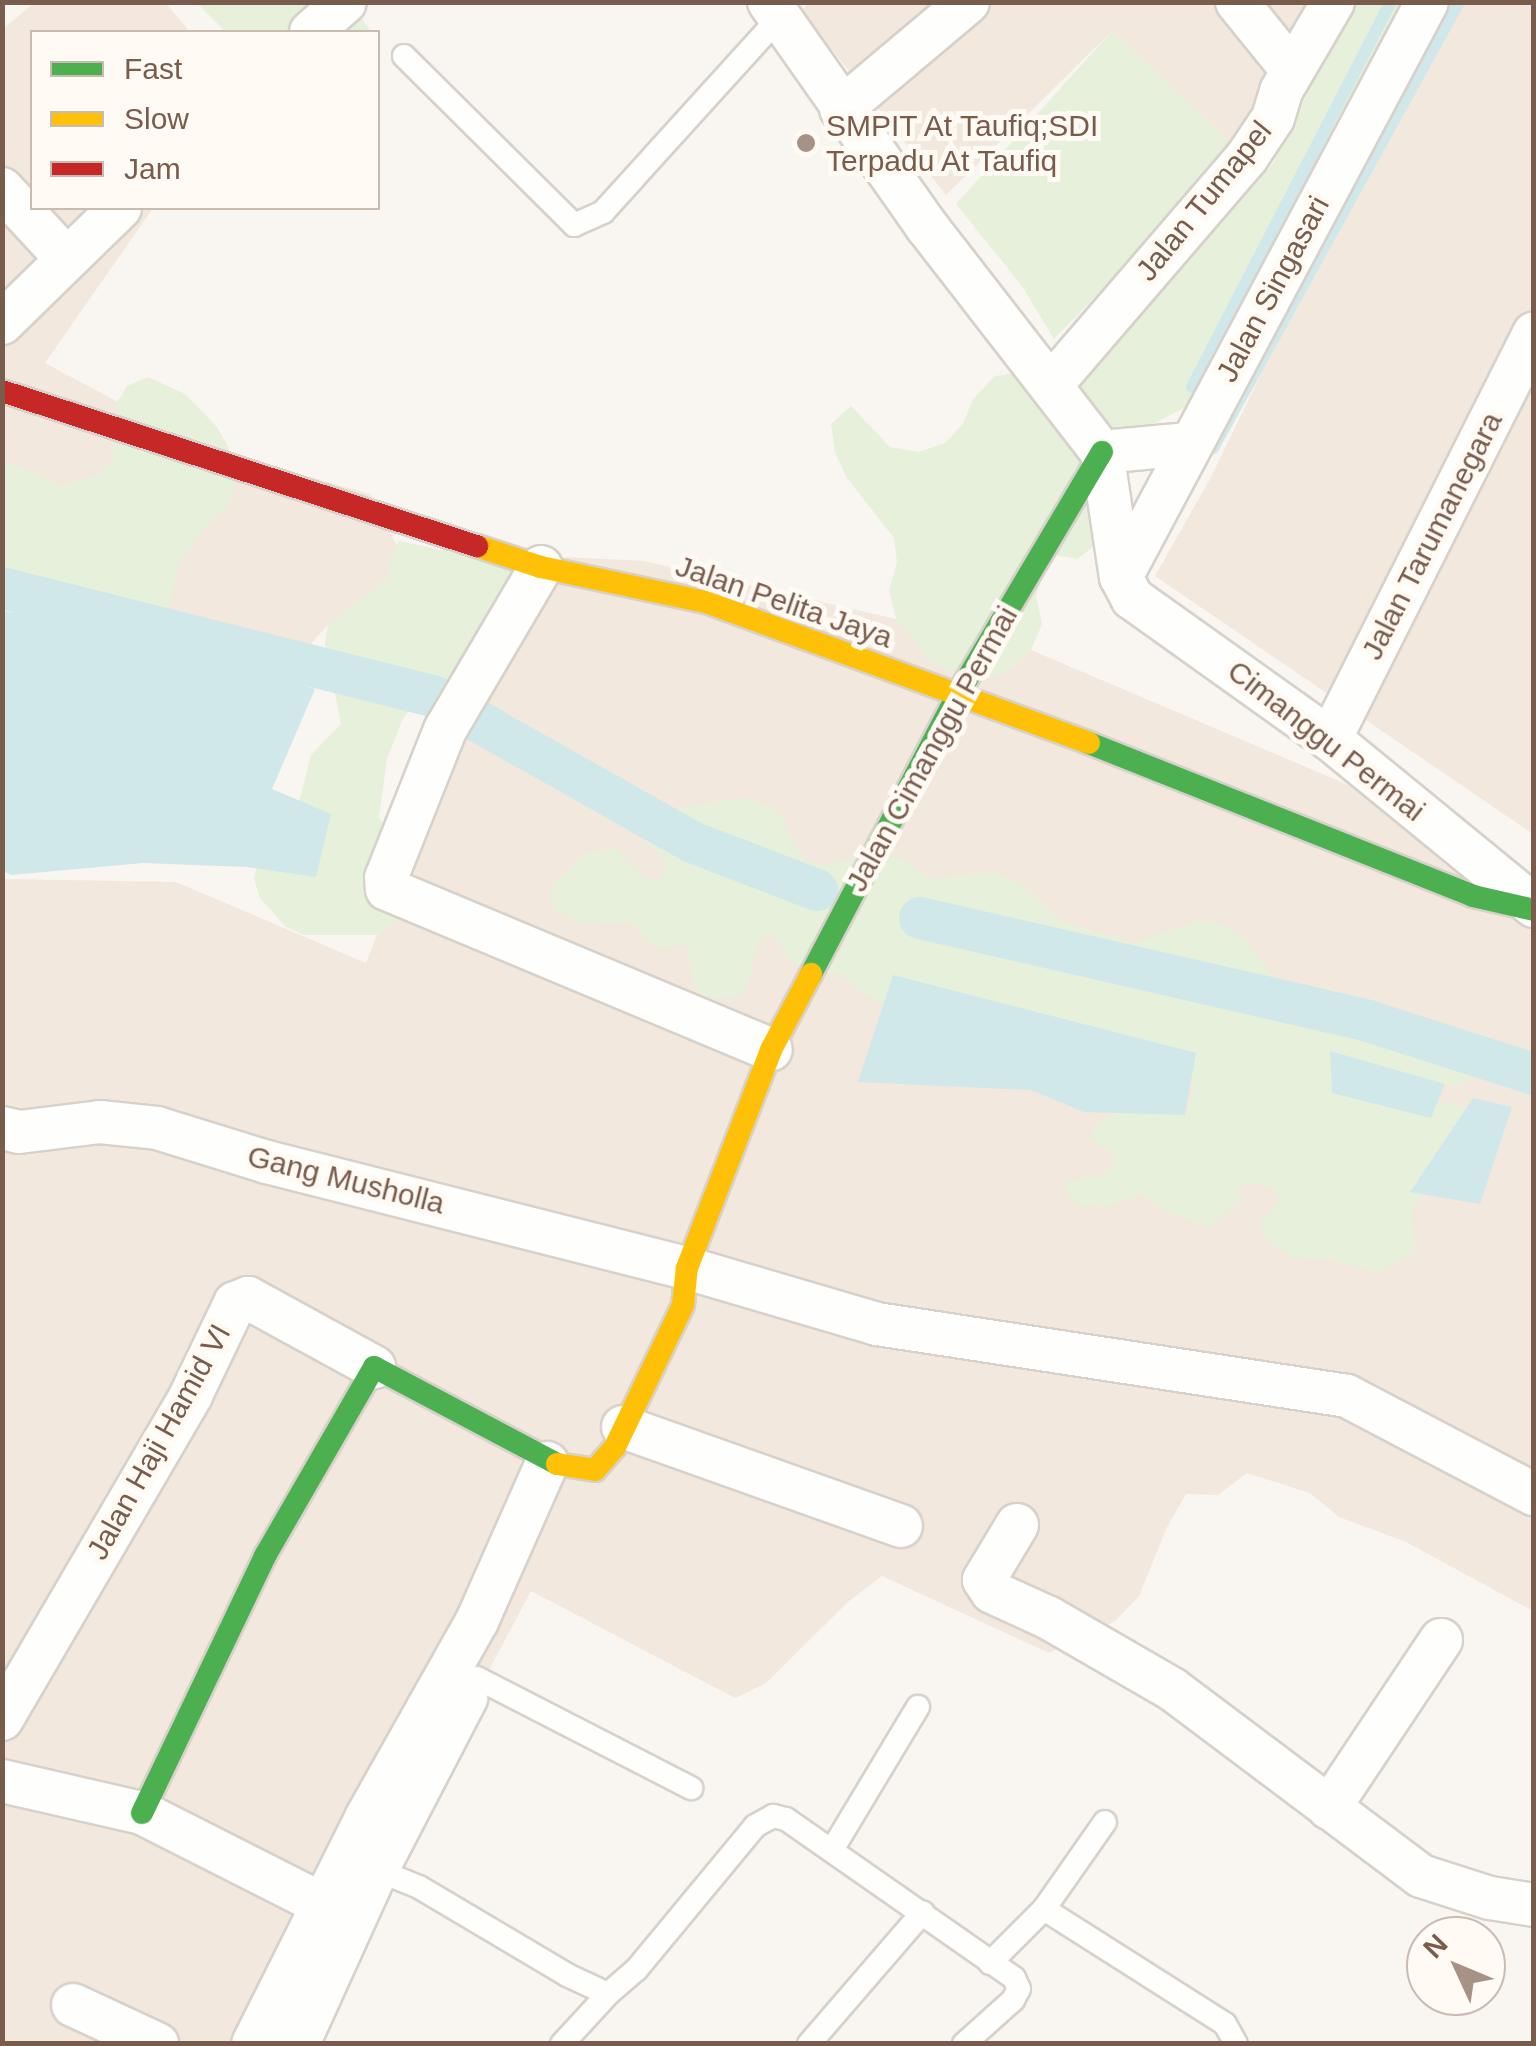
<!DOCTYPE html>
<style>
body{margin:0}
#map{position:relative;width:1536px;height:2046px;overflow:hidden;background:#f9f5f0;font-family:Arial,sans-serif}
div>[style]{position:absolute}
[style*='--x']{left:calc(var(--x)*1px);top:calc(var(--y)*1px);width:calc(var(--w)*1px);rotate:calc(var(--a)*1deg)}
.residential>*{inset:0;background:#f2e8de}
.green>*{inset:0;background:#e7f0db}
.water>*{inset:0;background:#d0e8ea}
.stream>*{height:12px;margin:-6px;padding:0 6px;transform-origin:6px;border-radius:6px;background:#d0e8ea}
.canal>*{height:42px;margin:-21px;padding:0 21px;transform-origin:21px;border-radius:21px;background:#d0e8ea}
.roads{filter:drop-shadow(2px 0 #d7d1cb) drop-shadow(-2px 0 #d7d1cb) drop-shadow(0 2px #d7d1cb) drop-shadow(0 -2px #d7d1cb)}
.lane>*{height:22px;margin:-11px;padding:0 11px;transform-origin:11px;border-radius:11px;background:#fefefd}
.street>*{height:42px;margin:-21px;padding:0 21px;transform-origin:21px;border-radius:21px;background:#fefefd}
.fast>*{height:22px;margin:-11px;padding:0 11px;transform-origin:11px;border-radius:11px;background:#4caf50}
.slow>*{height:22px;margin:-11px;padding:0 11px;transform-origin:11px;border-radius:11px;background:#ffc107}
.jam>*{height:22px;margin:-11px;padding:0 11px;transform-origin:11px;border-radius:11px;background:#c62828}
.dots>*{width:28px;height:28px;translate:-50% -50%;box-sizing:border-box;border:5px solid #fffaf3;border-radius:50%}
span{translate:-50% -50%;white-space:nowrap;text-align:center;line-height:1.15;-webkit-text-stroke:10px #fffaf3;paint-order:stroke}
.poi-label{font-size:30px;color:#7a5c4d}
.left{translate:0 -50%;text-align:left}
.street-label{font-size:30px;color:#7a5c4d}
.frame{position:absolute;inset:0;border:5px solid #7a5c4d;pointer-events:none}
.legend{position:absolute;left:30px;top:30px;width:350px;height:180px;box-sizing:border-box;background:#fffaf3;border:2px solid #cabbb1;margin:0;padding:12px 18px;list-style:none;font-size:30px;color:#7a5c4d}
.legend li{display:flex;align-items:center;gap:20px;height:50px}
.legend b{width:50px;border:2px solid #cabbb1}
.north{position:absolute;left:1406px;top:1916px;width:100px;height:100px;box-sizing:border-box;background:#fffaf3;border:2px solid #cabbb1;border-radius:50%;rotate:314deg;font-size:28px;font-weight:700;line-height:40px;text-align:center;color:#7a5c4d}
.north::after{content:'';display:block;margin:auto;width:35px;height:45px;background:#a69286;clip-path:polygon(50% 0,100% 100%,50% 72%,0 100%)}
</style>
<div id="map">
<div class="residential">
<i style="clip-path:polygon(811px 2px,1316px 3px,1238px 150px,1112px 31px,946px 195px,801px 10px)"></i>
<i style="clip-path:polygon(34px 3px,166px 3px,190px 32px,32px 32px,32px 208px,153px 208px,45px 363px,200px 446px,370px 494px,420px 590px,328px 625px,307px 648px,3px 580px,3px 29px)"></i>
<i style="clip-path:polygon(1441px 3px,1533px 3px,1533px 834px,1155px 576px,1210px 479px)"></i>
<i style="clip-path:polygon(566px 557px,644px 561px,1031px 650px,1379px 798px,1445px 865px,1533px 913px,1533px 1611px,1406px 1542px,1339px 1517px,1310px 1493px,1247px 1473px,1218px 1495px,1186px 1494px,1167px 1527px,1139px 1596px,1115px 1621px,1049px 1653px,882px 1576px,849px 1601px,766px 1683px,735px 1698px,531px 1591px,290px 2043px,3px 2044px,3px 879px,176px 882px,366px 963px,489px 651px)"></i>
</div>
<div class="green">
<i style="clip-path:polygon(197px 3px,351px 3px,370px 30px,226px 32px)"></i>
<i style="clip-path:polygon(1351px 3px,1426px 3px,1189px 405px,1142px 430px,1124px 447px,1126px 522px,1077px 559px,1050px 554px,1036px 596px,1042px 624px,1031px 650px,1012px 669px,987px 679px,934px 666px,896px 619px,889px 590px,897px 563px,894px 538px,847px 478px,835px 453px,831px 424px,851px 406px,890px 447px,919px 452px,945px 443px,963px 424px,973px 399px,995px 376px,1023px 372px,1038px 379px,1231px 211px,1273px 164px)"></i>
<i style="clip-path:polygon(1112px 31px,1238px 150px,1054px 339px,1022px 286px,956px 204px)"></i>
<i style="clip-path:polygon(148px 377px,185px 394px,217px 427px,228px 446px,237px 484px,228px 505px,200px 533px,178px 565px,167px 617px,153px 649px,73px 635px,66px 617px,41px 595px,3px 597px,2px 460px,62px 485px,99px 475px,113px 460px,116px 404px,127px 386px)"></i>
<i style="clip-path:polygon(399px 541px,522px 567px,452px 679px,423px 689px,402px 721px,387px 759px,379px 817px,389px 832px,409px 909px,378px 935px,304px 935px,286px 927px,260px 898px,254px 879px,258px 859px,296px 814px,311px 755px,341px 724px,325px 644px,328px 625px,388px 578px,390px 561px)"></i>
<i style="clip-path:polygon(738px 798px,753px 799px,779px 812px,798px 850px,807px 860px,821px 865px,878px 854px,906px 860px,928px 879px,990px 872px,1018px 882px,1061px 921px,1134px 943px,1201px 920px,1217px 923px,1244px 938px,1270px 973px,1294px 991px,1339px 1006px,1352px 1001px,1368px 1003px,1404px 1034px,1458px 1047px,1474px 1069px,1469px 1081px,1458px 1087px,1445px 1084px,1426px 1107px,1455px 1102px,1467px 1109px,1430px 1187px,1411px 1210px,1415px 1251px,1379px 1272px,1330px 1260px,1294px 1258px,1262px 1236px,1261px 1222px,1280px 1200px,1275px 1189px,1250px 1183px,1238px 1188px,1241px 1200px,1209px 1228px,1163px 1210px,1143px 1195px,1106px 1206px,1077px 1205px,1068px 1195px,1066px 1182px,1108px 1173px,1115px 1162px,1110px 1151px,1090px 1139px,1094px 1126px,1118px 1110px,1185px 1115px,1196px 1089px,1189px 1079px,898px 1008px,872px 999px,841px 975px,792px 963px,777px 939px,766px 933px,758px 943px,747px 987px,738px 997px,713px 998px,700px 993px,693px 982px,687px 943px,662px 949px,650px 944px,635px 924px,579px 922px,555px 909px,549px 896px,554px 884px,586px 853px,616px 848px,647px 880px,661px 878px,667px 866px,650px 846px,656px 822px,681px 808px)"></i>
</div>
<div class="water">
<i style="clip-path:polygon(2px 611px,135px 630px,315px 689px,272px 789px,331px 814px,316px 877px,247px 867px,143px 863px,11px 875px,3px 871px)"></i>
<i style="clip-path:polygon(893px 975px,1196px 1053px,1185px 1115px,1084px 1112px,1031px 1090px,858px 1082px)"></i>
<i style="clip-path:polygon(1330px 1051px,1445px 1084px,1431px 1118px,1332px 1093px)"></i>
<i style="clip-path:polygon(1473px 1098px,1512px 1107px,1480px 1204px,1410px 1192px)"></i>
</div>
<div class="stream">
<i style="--x:1192;--y:387;--w:433;--a:-62.7"></i>
<i style="--x:1213;--y:448;--w:509;--a:-61.12"></i>
</div>
<div class="canal">
<i style="--x:2;--y:588;--w:444;--a:14.1"></i>
<i style="--x:433;--y:696;--w:297;--a:29.4"></i>
<i style="--x:692;--y:842;--w:134;--a:21"></i>
<i style="--x:920;--y:918;--w:460;--a:12.9"></i>
<i style="--x:1368;--y:1021;--w:174;--a:17.7"></i>
</div>
<div class="roads">
<div class="lane">
<i style="--x:404;--y:56;--w:240;--a:44.8"></i>
<i style="--x:574;--y:225;--w:32;--a:-24"></i>
<i style="--x:603;--y:212;--w:262;--a:-47.8"></i>
<i style="--x:477;--y:1678;--w:241;--a:27.2"></i>
<i style="--x:832;--y:1850;--w:167;--a:-59"></i>
<i style="--x:377;--y:1870;--w:45;--a:22"></i>
<i style="--x:419;--y:1887;--w:172;--a:30.7"></i>
<i style="--x:567;--y:1975;--w:45;--a:24.9"></i>
<i style="--x:608;--y:1994;--w:37;--a:-41"></i>
<i style="--x:636;--y:1970;--w:187;--a:-50.4"></i>
<i style="--x:755;--y:1826;--w:21;--a:-29"></i>
<i style="--x:773;--y:1816;--w:13;--a:13"></i>
<i style="--x:786;--y:1819;--w:278;--a:34.9"></i>
<i style="--x:1014;--y:1978;--w:12;--a:66"></i>
<i style="--x:1019;--y:1989;--w:13;--a:119"></i>
<i style="--x:1013;--y:2000;--w:66;--a:138.1"></i>
<i style="--x:1044;--y:1909;--w:214;--a:32.4"></i>
<i style="--x:1225;--y:2024;--w:23;--a:61"></i>
<i style="--x:990;--y:1963;--w:76;--a:-45"></i>
<i style="--x:1044;--y:1909;--w:106;--a:-55"></i>
<i style="--x:562;--y:2044;--w:68;--a:-47.4"></i>
<i style="--x:809;--y:2044;--w:174;--a:-49.2"></i>
</div>
<div class="street">
<i style="--x:769;--y:2;--w:276;--a:54.9"></i>
<i style="--x:928;--y:228;--w:284;--a:52.2"></i>
<i style="--x:1102;--y:452;--w:87;--a:-5.3"></i>
<i style="--x:1237;--y:2;--w:87;--a:51"></i>
<i style="--x:311;--y:32;--w:45;--a:-41.4"></i>
<i style="--x:841;--y:109;--w:166;--a:-40.1"></i>
<i style="--x:2;--y:189;--w:93;--a:47.2"></i>
<i style="--x:2;--y:323;--w:165;--a:-44.3"></i>
<i style="--x:1051;--y:385;--w:301;--a:-49.3"></i>
<i style="--x:1247;--y:157;--w:47;--a:-56.3"></i>
<i style="--x:1273;--y:118;--w:28;--a:-73"></i>
<i style="--x:1281;--y:91;--w:103;--a:-59.7"></i>
<i style="--x:1102;--y:452;--w:126;--a:81.4"></i>
<i style="--x:1121;--y:577;--w:24;--a:62"></i>
<i style="--x:1132;--y:598;--w:243;--a:35.5"></i>
<i style="--x:1330;--y:739;--w:264;--a:39.3"></i>
<i style="--x:541;--y:567;--w:189;--a:120.5"></i>
<i style="--x:445;--y:730;--w:159;--a:111.7"></i>
<i style="--x:386;--y:878;--w:11;--a:85"></i>
<i style="--x:387;--y:889;--w:416;--a:22.7"></i>
<i style="--x:1121;--y:577;--w:651;--a:-61.98"></i>
<i style="--x:1330;--y:739;--w:454;--a:-63.3"></i>
<i style="--x:2;--y:1128;--w:17;--a:13"></i>
<i style="--x:19;--y:1132;--w:82;--a:-7"></i>
<i style="--x:100;--y:1122;--w:57;--a:6"></i>
<i style="--x:157;--y:1128;--w:115;--a:17.2"></i>
<i style="--x:267;--y:1162;--w:433;--a:14.2"></i>
<i style="--x:687;--y:1268;--w:198;--a:16.4"></i>
<i style="--x:877;--y:1324;--w:475;--a:8.7"></i>
<i style="--x:1347;--y:1396;--w:211;--a:27.7"></i>
<i style="--x:623;--y:1427;--w:295;--a:19.6"></i>
<i style="--x:1017;--y:1525;--w:64;--a:121"></i>
<i style="--x:984;--y:1580;--w:14;--a:56"></i>
<i style="--x:992;--y:1592;--w:63;--a:24.5"></i>
<i style="--x:1049;--y:1618;--w:142;--a:30"></i>
<i style="--x:1172;--y:1689;--w:311;--a:36.9"></i>
<i style="--x:1421;--y:1876;--w:72;--a:17.7"></i>
<i style="--x:1490;--y:1898;--w:45;--a:9"></i>
<i style="--x:2;--y:1719;--w:375;--a:-59.7"></i>
<i style="--x:191;--y:1395;--w:102;--a:-64.4"></i>
<i style="--x:235;--y:1303;--w:14;--a:-21"></i>
<i style="--x:248;--y:1298;--w:144;--a:28.7"></i>
<i style="--x:2;--y:1781;--w:144;--a:12.9"></i>
<i style="--x:142;--y:1813;--w:203;--a:26.9"></i>
<i style="--x:1329;--y:1808;--w:202;--a:-56.3"></i>
<i style="--x:73;--y:2005;--w:93;--a:24.9"></i>
<i style="--x:253;--y:2044;--w:253;--a:-63.4"></i>
<i style="--x:366;--y:1818;--w:226;--a:-60.6"></i>
<i style="--x:477;--y:1621;--w:173;--a:-66.1"></i>
<i style="--x:298;--y:2044;--w:191;--a:-65.6"></i>
<i style="--x:377;--y:1870;--w:194;--a:-62.6"></i>
</div>
<div class="fast">
<i style="--x:1089;--y:743;--w:413;--a:21.7"></i>
<i style="--x:1473;--y:896;--w:63;--a:12.9"></i>
<i style="--x:811;--y:974;--w:314;--a:-62.3"></i>
<i style="--x:957;--y:696;--w:284;--a:-59.3"></i>
<i style="--x:142;--y:1813;--w:285;--a:-64.4"></i>
<i style="--x:265;--y:1556;--w:218;--a:-60"></i>
<i style="--x:374;--y:1367;--w:207;--a:27.9"></i>
</div>
<div class="slow">
<i style="--x:477;--y:546;--w:67;--a:18.2"></i>
<i style="--x:541;--y:567;--w:169;--a:12"></i>
<i style="--x:706;--y:602;--w:408;--a:20.2"></i>
<i style="--x:557;--y:1464;--w:38;--a:9"></i>
<i style="--x:595;--y:1470;--w:30;--a:-49"></i>
<i style="--x:615;--y:1447;--w:157;--a:-64.4"></i>
<i style="--x:683;--y:1305;--w:37;--a:-84"></i>
<i style="--x:687;--y:1268;--w:234;--a:-68.9"></i>
<i style="--x:771;--y:1050;--w:86;--a:-62.2"></i>
</div>
<div class="jam">
<i style="--x:2;--y:391;--w:500;--a:18.1"></i>
</div>
</div>
<div class="dots">
<i style="left:806px;top:143px;background:#a69286"></i>
</div>
<div class="poi-label">
<span class="left" style="left:826px;top:143px">SMPIT At Taufiq;SDI<br>Terpadu At Taufiq</span>
</div>
<div class="street-label">
<span style="left:1204px;top:201px;rotate:-51deg">Jalan Tumapel</span>
<span style="left:1273px;top:289px;rotate:-62deg">Jalan Singasari</span>
<span style="left:1432px;top:536px;rotate:-63deg">Jalan Tarumanegara</span>
<span style="left:784px;top:602px;rotate:19deg">Jalan Pelita Jaya</span>
<span style="left:1326px;top:741px;rotate:38deg">Cimanggu Permai</span>
<span style="left:932px;top:749px;rotate:-61deg">Jalan Cimanggu Permai</span>
<span style="left:346px;top:1180px;rotate:14deg">Gang Musholla</span>
<span style="left:159px;top:1442px;rotate:-61deg">Jalan Haji Hamid VI</span>
</div>
<div class="frame"></div>
<ul class="legend">
<li><b style="height:12px;background:#4caf50"></b>Fast</li>
<li><b style="height:12px;background:#ffc107"></b>Slow</li>
<li><b style="height:12px;background:#c62828"></b>Jam</li>
</ul>
<div class="north">N</div>
</div>
